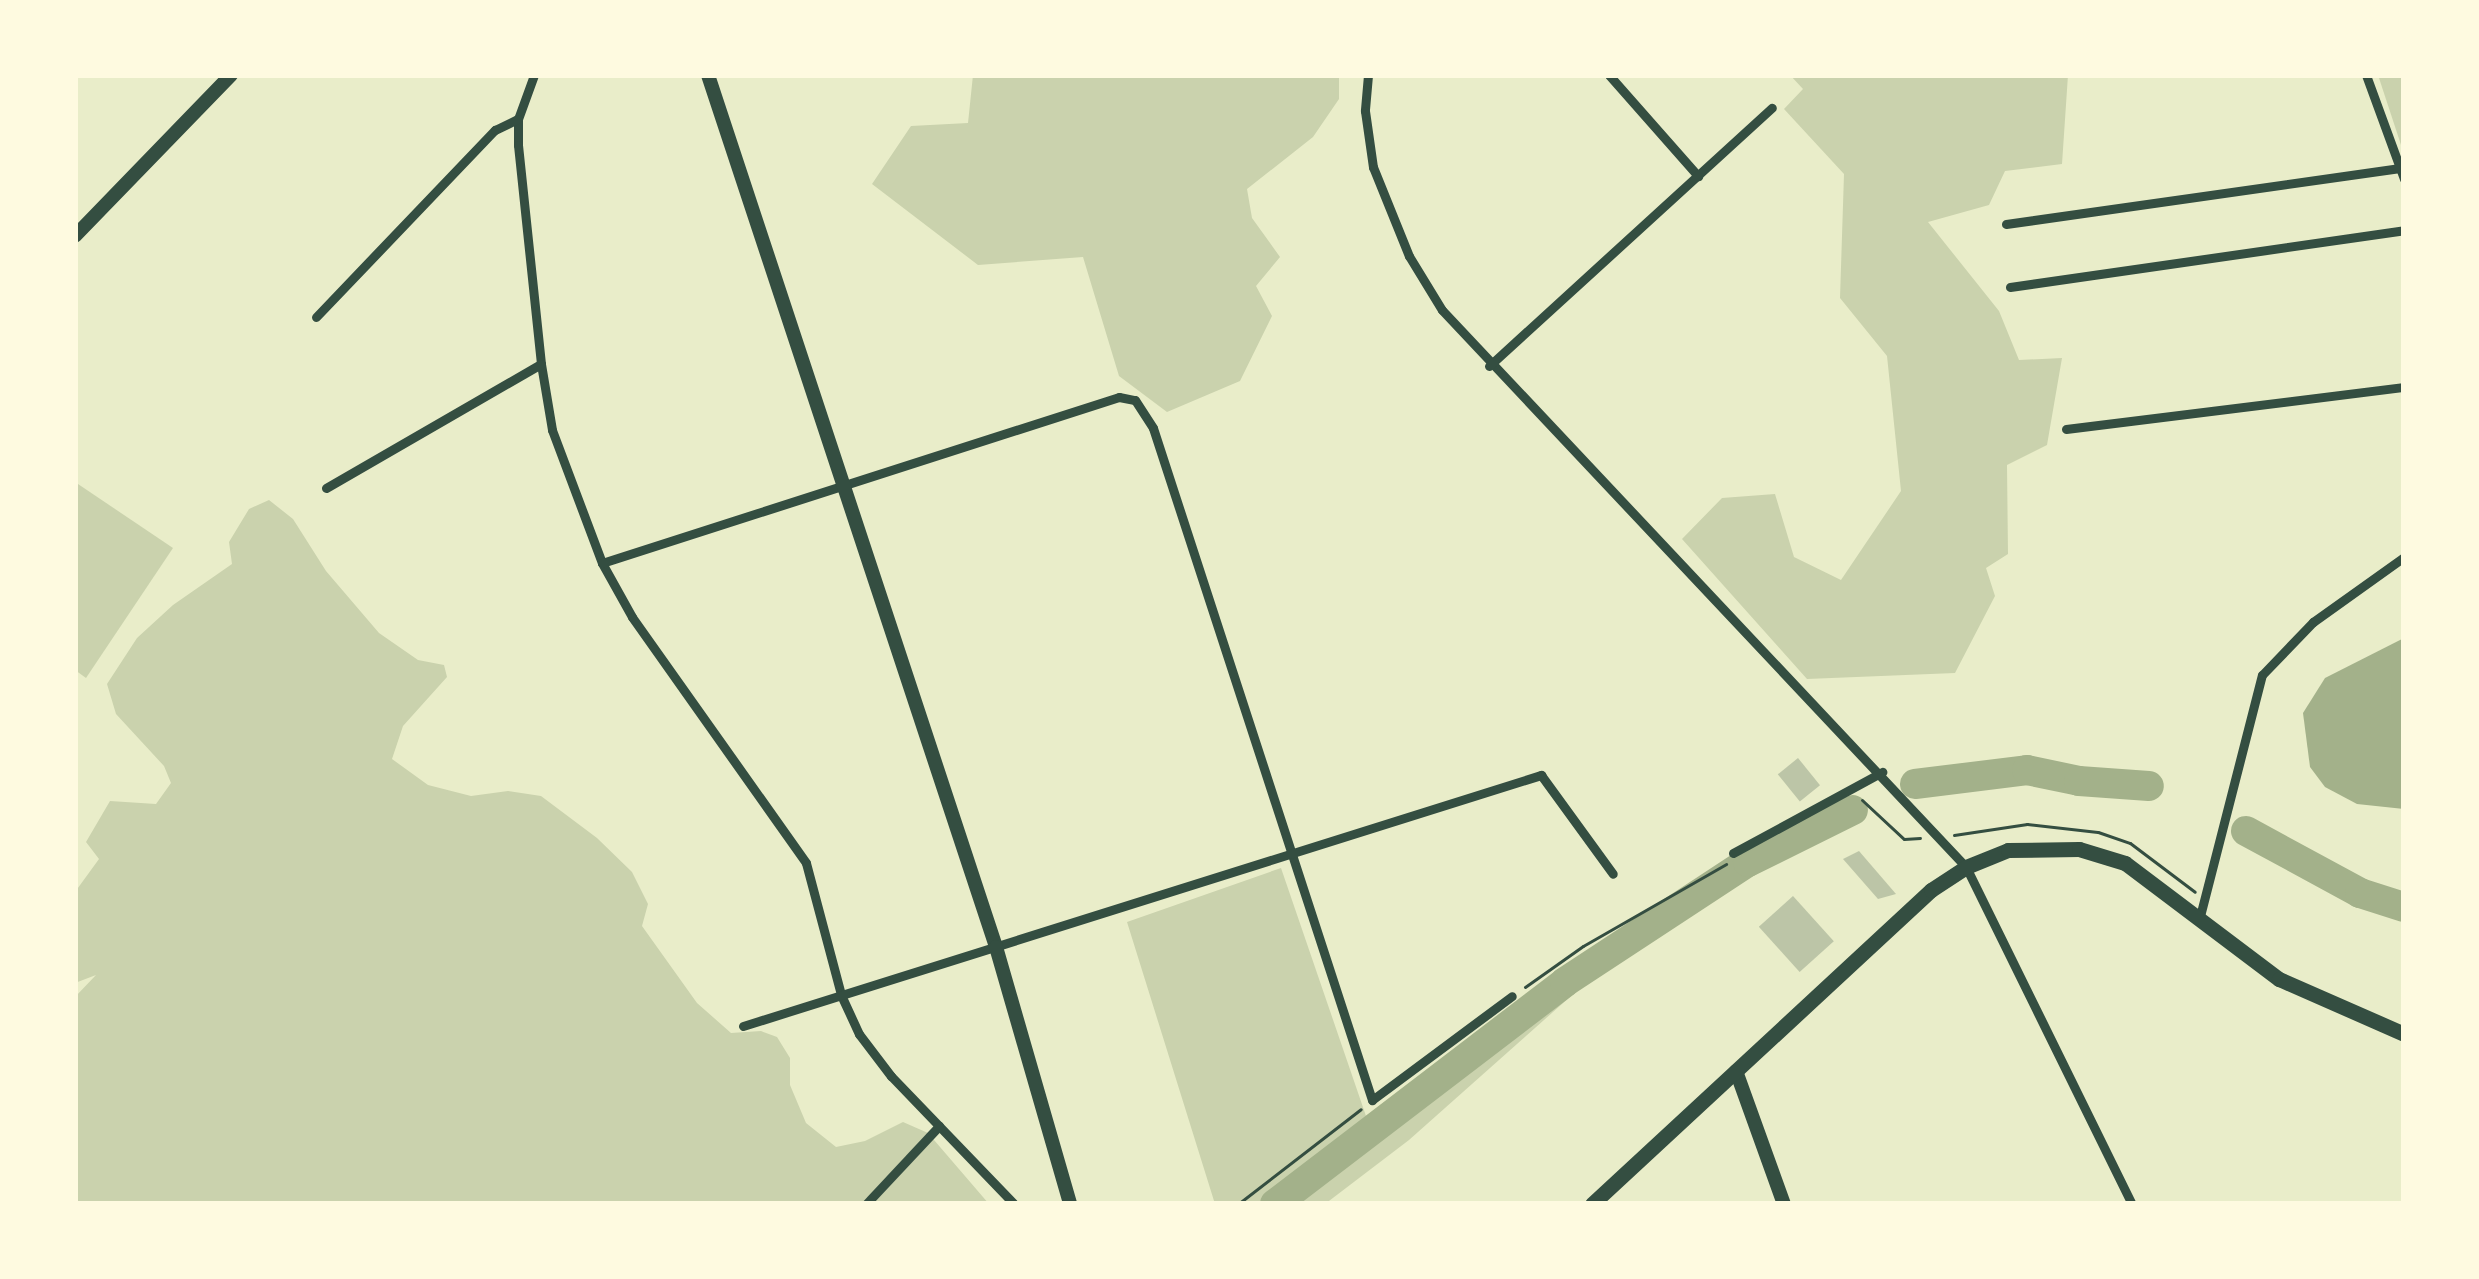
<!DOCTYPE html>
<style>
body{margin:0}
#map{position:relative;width:2479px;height:1279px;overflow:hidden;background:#e9edc9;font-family:Karla,sans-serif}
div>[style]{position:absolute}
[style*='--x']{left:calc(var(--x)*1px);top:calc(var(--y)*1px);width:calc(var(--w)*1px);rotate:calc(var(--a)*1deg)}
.green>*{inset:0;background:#cad2ad}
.water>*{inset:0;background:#a3b18a}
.river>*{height:30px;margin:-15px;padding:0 15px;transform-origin:15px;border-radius:15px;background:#a3b18a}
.building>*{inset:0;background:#bcc5a7;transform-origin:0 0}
.path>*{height:3px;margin:-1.5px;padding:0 1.5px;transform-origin:1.5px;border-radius:1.5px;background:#344e41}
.minor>*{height:9px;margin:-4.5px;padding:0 4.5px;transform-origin:4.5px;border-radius:4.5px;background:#344e41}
.secondary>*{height:14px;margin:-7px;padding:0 7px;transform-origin:7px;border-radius:7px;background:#344e41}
.primary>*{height:15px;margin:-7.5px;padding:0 7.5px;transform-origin:7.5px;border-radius:7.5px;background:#344e41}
span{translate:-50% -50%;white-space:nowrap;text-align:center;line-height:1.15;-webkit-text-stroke:12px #fefae0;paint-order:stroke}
.frame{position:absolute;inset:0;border:78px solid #fefae0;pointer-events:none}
</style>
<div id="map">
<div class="green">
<i style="clip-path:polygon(973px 75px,1339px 75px,1339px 99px,1313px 137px,1247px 189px,1252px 218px,1280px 257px,1256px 286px,1272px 316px,1240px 381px,1167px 412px,1119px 376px,1083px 257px,978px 265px,872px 184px,911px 126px,968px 123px)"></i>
<i style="clip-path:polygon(1790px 75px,2068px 75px,2062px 164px,2005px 171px,1989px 205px,1928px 222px,1999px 311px,2019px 360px,2062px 358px,2047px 445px,2007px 465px,2008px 554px,1986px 568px,1995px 596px,1955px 673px,1807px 679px,1682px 539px,1722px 498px,1775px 494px,1794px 557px,1841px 580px,1901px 491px,1887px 356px,1840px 298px,1844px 174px,1784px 109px,1803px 89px)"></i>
<i style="clip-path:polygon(2378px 75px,2404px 75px,2404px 154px)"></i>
<i style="clip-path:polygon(75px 482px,173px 548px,86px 678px,75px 670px)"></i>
<i style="clip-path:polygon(269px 500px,293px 519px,326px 571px,379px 633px,418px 660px,444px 665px,447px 677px,403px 726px,392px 759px,428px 785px,471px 796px,508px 791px,541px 796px,597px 838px,632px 872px,648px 904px,642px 926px,697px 1003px,731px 1033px,761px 1031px,777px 1037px,790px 1058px,790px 1085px,806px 1123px,836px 1147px,865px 1141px,903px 1122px,928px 1133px,989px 1204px,75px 1204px,75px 997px,96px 975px,75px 983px,75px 892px,99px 859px,86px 842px,110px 801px,156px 804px,171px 783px,164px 766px,116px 714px,107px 684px,137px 638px,173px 605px,232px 564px,229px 542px,249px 509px)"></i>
<i style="clip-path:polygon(1281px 868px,1366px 1116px,1561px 968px,1580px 988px,1409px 1140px,1325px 1204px,1215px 1204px,1127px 922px)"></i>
</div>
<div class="water">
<i style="clip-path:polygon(2404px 638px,2404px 809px,2357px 804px,2325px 787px,2310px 767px,2303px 713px,2325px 678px)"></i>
</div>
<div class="river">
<i style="--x:1915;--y:784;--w:113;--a:-7.1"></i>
<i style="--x:2027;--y:770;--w:53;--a:11.9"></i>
<i style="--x:2079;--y:781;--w:70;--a:4.1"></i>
<i style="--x:2246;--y:831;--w:130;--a:28.5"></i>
<i style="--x:2360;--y:893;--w:46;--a:17.7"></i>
<i style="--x:1275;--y:1204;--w:365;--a:-37.4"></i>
<i style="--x:1565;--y:982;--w:219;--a:-33.3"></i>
<i style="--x:1748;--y:862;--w:117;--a:-26.3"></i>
</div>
<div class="building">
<i style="left:1798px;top:758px;width:35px;height:26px;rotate:51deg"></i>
<i style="clip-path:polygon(1859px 851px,1896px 894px,1878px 899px,1843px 859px)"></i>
<i style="left:1793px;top:896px;width:61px;height:46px;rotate:48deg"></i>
</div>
<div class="path">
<i style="--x:1862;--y:800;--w:57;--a:42.9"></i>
<i style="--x:1904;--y:839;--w:16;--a:-4"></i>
<i style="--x:1954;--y:835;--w:74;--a:-8.6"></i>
<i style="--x:2027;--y:824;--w:71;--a:6.4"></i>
<i style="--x:2098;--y:832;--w:34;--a:19"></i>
<i style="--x:2130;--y:843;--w:81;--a:37"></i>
<i style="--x:1525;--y:987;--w:71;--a:-35.3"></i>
<i style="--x:1583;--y:946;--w:165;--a:-29.8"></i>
<i style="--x:1238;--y:1204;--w:155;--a:-37.7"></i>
</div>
<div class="minor">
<i style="--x:534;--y:75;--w:47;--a:110"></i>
<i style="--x:518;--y:119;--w:26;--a:90"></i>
<i style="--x:518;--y:145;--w:220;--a:84"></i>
<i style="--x:541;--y:364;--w:67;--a:80.5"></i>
<i style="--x:552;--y:430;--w:142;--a:69.4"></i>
<i style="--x:602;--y:563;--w:62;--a:60.9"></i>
<i style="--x:632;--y:617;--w:301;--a:54.7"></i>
<i style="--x:806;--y:863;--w:137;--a:75.1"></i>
<i style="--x:841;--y:995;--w:43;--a:65.2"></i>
<i style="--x:859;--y:1034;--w:53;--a:52.7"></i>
<i style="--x:891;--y:1076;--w:178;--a:46.1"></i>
<i style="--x:1368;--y:75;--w:36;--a:95"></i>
<i style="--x:1365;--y:111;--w:57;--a:81.9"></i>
<i style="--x:1373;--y:167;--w:96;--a:68"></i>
<i style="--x:1409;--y:256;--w:63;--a:58.6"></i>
<i style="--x:1442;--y:310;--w:765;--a:46.75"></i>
<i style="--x:1966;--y:867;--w:376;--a:63.8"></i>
<i style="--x:1609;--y:75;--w:135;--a:48.6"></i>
<i style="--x:2366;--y:75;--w:111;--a:69.9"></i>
<i style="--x:2006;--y:224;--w:398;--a:-8.1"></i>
<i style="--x:2010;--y:287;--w:398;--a:-8.2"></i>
<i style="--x:316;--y:317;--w:259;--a:-46.3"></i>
<i style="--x:495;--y:130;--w:25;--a:-26"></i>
<i style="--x:1489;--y:366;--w:383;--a:-42.4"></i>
<i style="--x:2066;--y:429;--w:341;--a:-7.1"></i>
<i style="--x:326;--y:488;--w:248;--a:-30"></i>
<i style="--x:602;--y:563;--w:543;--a:-17.8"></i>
<i style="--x:1119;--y:397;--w:16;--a:11"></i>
<i style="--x:1135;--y:400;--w:33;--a:57"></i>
<i style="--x:1153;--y:428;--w:707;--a:71.95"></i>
<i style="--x:1372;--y:1100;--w:174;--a:-36.6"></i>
<i style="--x:1733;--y:853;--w:170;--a:-28.5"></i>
<i style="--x:2199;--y:920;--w:253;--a:-75.6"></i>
<i style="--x:2262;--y:675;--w:74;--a:-46.1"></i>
<i style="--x:2313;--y:622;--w:112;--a:-35.5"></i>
<i style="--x:743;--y:1026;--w:837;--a:-17.46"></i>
<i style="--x:1541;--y:775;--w:122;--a:54"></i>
<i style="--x:866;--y:1204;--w:107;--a:-46.9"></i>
</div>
<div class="secondary">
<i style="--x:708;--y:75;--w:918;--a:71.72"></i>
<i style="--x:996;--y:947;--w:267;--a:73.9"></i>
<i style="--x:75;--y:236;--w:224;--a:-45.9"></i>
<i style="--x:1736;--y:1071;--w:141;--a:70.2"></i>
</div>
<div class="primary">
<i style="--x:1592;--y:1204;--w:462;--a:-42.8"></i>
<i style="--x:1931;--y:890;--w:42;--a:-33.3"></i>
<i style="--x:1966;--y:867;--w:45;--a:-22"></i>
<i style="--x:2008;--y:850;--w:71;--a:-0.8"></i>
<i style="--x:2079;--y:849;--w:48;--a:16.9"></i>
<i style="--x:2125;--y:863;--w:193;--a:37"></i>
<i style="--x:2279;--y:979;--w:137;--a:23.7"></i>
</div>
<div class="frame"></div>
</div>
